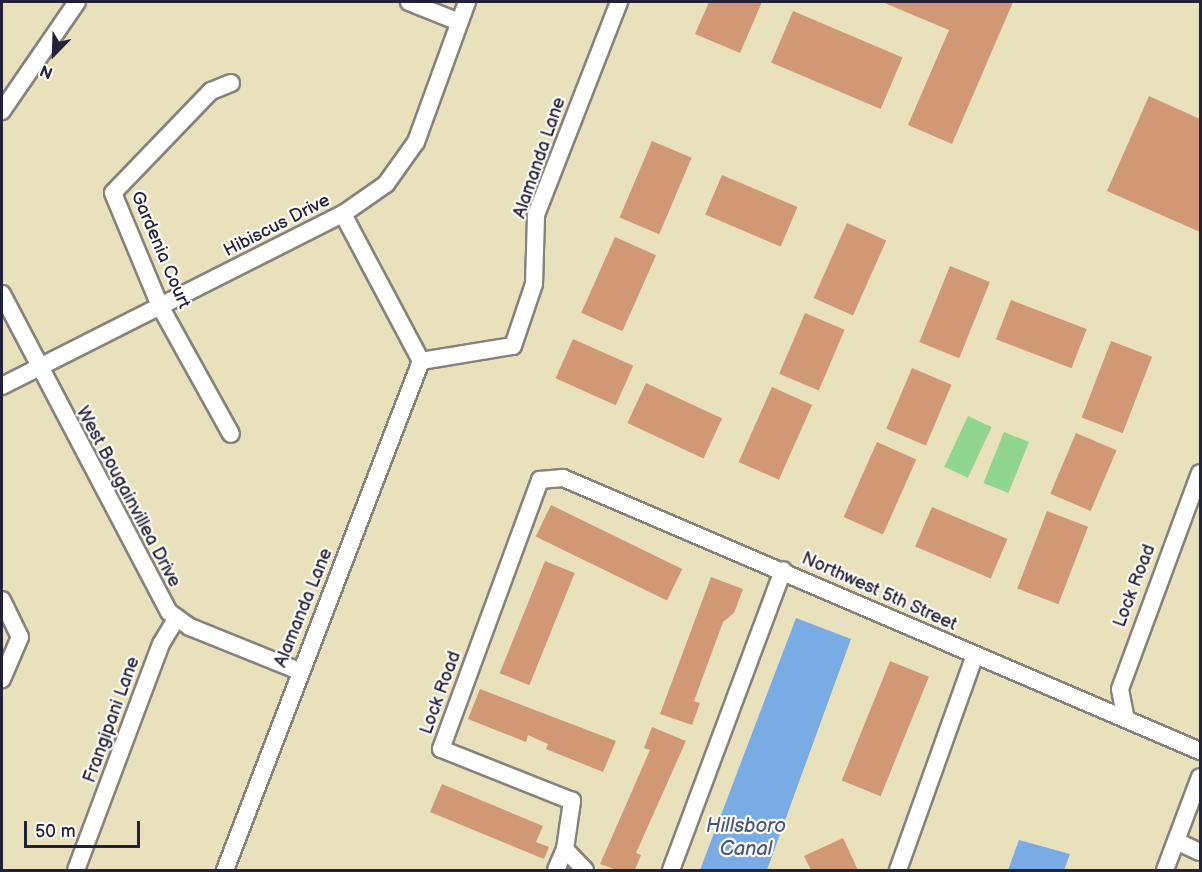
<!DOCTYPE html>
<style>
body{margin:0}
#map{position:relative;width:1202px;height:872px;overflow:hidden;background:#e9e1bc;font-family:"Balsamiq Sans",sans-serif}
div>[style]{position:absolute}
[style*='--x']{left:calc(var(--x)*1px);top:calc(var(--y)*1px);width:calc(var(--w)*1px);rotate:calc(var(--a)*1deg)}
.green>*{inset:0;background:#90d690;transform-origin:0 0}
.water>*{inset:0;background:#79abe5}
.building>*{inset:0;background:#d19875;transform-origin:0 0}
.roads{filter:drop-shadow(2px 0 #86827c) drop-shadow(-2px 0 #86827c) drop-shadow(0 2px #86827c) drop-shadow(0 -2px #86827c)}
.minor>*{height:16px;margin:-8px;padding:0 8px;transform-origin:8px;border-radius:8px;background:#fff}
span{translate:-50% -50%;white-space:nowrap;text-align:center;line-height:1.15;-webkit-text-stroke:4.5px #fdfcf7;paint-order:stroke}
.street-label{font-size:18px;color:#22223b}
.water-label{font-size:20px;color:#45597f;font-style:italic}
.frame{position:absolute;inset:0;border:3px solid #22223b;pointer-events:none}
.north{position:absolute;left:24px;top:24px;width:60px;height:60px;-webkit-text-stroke:4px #fdfcf7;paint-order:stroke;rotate:203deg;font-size:16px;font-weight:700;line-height:24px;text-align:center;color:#22223b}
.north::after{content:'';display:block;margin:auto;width:21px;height:27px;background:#22223b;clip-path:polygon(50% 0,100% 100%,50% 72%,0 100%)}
.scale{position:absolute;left:24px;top:821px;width:116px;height:27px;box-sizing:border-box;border:3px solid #22223b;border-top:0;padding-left:8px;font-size:18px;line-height:21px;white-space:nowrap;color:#22223b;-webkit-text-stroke:4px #fdfcf7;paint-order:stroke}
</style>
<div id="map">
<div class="green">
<i style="left:968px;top:416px;width:26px;height:56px;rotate:25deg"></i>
<i style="left:1004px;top:432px;width:27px;height:55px;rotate:22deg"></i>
</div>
<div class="water">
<i style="clip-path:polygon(796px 618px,851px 639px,767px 870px,700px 870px)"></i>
<i style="clip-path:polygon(1019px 840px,1070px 854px,1064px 870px,1008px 870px)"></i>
</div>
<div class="building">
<i style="clip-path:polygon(709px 2px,762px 2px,740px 53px,695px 34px)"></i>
<i style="clip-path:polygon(882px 2px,1013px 2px,952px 144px,908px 125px,949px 30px)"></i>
<i style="left:793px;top:11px;width:119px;height:56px;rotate:23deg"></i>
<i style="clip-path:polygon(1149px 96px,1200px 119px,1200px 232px,1107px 191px)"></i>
<i style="left:652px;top:141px;width:43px;height:83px;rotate:23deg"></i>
<i style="left:722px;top:175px;width:82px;height:43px;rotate:23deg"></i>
<i style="left:847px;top:223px;width:43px;height:82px;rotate:24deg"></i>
<i style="left:615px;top:237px;width:45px;height:83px;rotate:24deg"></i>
<i style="left:950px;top:266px;width:43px;height:82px;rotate:22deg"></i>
<i style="left:1011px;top:300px;width:81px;height:42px;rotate:21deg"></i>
<i style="left:805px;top:313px;width:43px;height:66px;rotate:23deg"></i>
<i style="left:573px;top:339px;width:66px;height:43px;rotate:24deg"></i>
<i style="left:1111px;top:341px;width:44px;height:82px;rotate:21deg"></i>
<i style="left:912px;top:368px;width:43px;height:66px;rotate:23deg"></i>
<i style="left:646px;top:383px;width:84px;height:44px;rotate:25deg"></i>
<i style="left:772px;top:387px;width:44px;height:82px;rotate:24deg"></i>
<i style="left:1076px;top:433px;width:44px;height:66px;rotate:23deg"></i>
<i style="left:877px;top:442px;width:43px;height:82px;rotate:24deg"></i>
<i style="left:551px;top:505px;width:146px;height:35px;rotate:26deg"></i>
<i style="left:932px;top:507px;width:82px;height:43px;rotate:23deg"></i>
<i style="left:1047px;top:511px;width:44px;height:83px;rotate:21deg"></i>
<i style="left:545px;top:561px;width:32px;height:121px;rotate:22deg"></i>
<i style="clip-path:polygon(711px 577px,743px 589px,734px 613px,723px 622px,694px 701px,700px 703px,692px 725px,660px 714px)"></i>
<i style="left:890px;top:661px;width:42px;height:129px;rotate:22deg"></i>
<i style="clip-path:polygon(480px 689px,616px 741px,603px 772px,546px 749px,548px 744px,528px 735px,526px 742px,468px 719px)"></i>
<i style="clip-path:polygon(652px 727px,686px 741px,636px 853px,641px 855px,635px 870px,617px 870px,600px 864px,650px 750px,644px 748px)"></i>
<i style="clip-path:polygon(442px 784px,543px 826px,536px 842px,549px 847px,544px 859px,430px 812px)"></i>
<i style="clip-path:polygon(843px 838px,858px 870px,811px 870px,804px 856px)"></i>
</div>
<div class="roads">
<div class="minor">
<i style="--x:409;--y:2;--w:54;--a:21.8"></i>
<i style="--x:231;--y:83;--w:22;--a:158"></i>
<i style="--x:211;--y:91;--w:141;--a:133.9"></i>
<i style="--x:113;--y:193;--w:122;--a:67.4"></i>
<i style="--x:160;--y:306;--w:146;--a:61"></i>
<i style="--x:2;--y:111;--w:132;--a:-55.5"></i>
<i style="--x:2;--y:294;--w:359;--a:62.3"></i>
<i style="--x:169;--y:612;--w:26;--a:36"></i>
<i style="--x:190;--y:627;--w:118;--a:22"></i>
<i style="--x:421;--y:361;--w:93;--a:-9.3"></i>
<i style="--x:513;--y:346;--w:65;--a:-71.3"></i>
<i style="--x:534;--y:284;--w:69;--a:-88.3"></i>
<i style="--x:536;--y:215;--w:229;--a:-68.7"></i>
<i style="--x:2;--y:386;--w:382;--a:-26.8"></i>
<i style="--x:343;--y:214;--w:52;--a:-34.9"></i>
<i style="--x:386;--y:184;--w:52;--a:-54.5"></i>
<i style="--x:416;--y:142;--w:149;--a:-70"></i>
<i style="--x:2;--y:600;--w:41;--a:64.1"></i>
<i style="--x:20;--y:637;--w:46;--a:113.2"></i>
<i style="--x:1125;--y:715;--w:26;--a:-101"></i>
<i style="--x:1120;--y:689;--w:230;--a:-69.7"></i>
<i style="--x:1176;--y:841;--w:26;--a:25"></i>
<i style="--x:76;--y:870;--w:241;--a:-69.4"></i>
<i style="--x:161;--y:644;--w:29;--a:-59"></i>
<i style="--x:225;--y:870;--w:545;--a:-68.94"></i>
<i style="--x:421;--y:361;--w:166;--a:-118"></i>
<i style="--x:556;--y:870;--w:23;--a:-67"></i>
<i style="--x:585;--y:870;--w:29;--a:-134"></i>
<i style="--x:565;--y:849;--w:49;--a:-81.7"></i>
<i style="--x:572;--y:801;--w:141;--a:-158.3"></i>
<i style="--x:441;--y:749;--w:287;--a:-69.8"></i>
<i style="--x:540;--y:480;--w:23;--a:-5"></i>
<i style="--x:563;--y:478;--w:693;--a:23.2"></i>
<i style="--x:671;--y:870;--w:320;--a:-69.5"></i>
<i style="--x:898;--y:870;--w:228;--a:-70.3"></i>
<i style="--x:1165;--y:870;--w:99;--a:-69.4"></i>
</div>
</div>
<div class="street-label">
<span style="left:540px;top:158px;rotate:-71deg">Alamanda Lane</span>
<span style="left:277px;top:226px;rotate:-27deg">Hibiscus Drive</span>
<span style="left:160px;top:250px;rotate:67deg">Gardenia Court</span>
<span style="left:128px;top:497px;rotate:62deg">West Bougainvillea Drive</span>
<span style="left:1135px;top:586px;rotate:-69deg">Lock Road</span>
<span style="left:879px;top:592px;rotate:24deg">Northwest 5th Street</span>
<span style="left:304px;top:608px;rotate:-68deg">Alamanda Lane</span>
<span style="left:441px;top:693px;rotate:-70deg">Lock Road</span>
<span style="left:112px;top:720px;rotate:-70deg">Frangipani Lane</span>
</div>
<div class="water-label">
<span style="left:746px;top:838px">Hillsboro<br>Canal</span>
</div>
<div class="frame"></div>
<div class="north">N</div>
<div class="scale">50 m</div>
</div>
